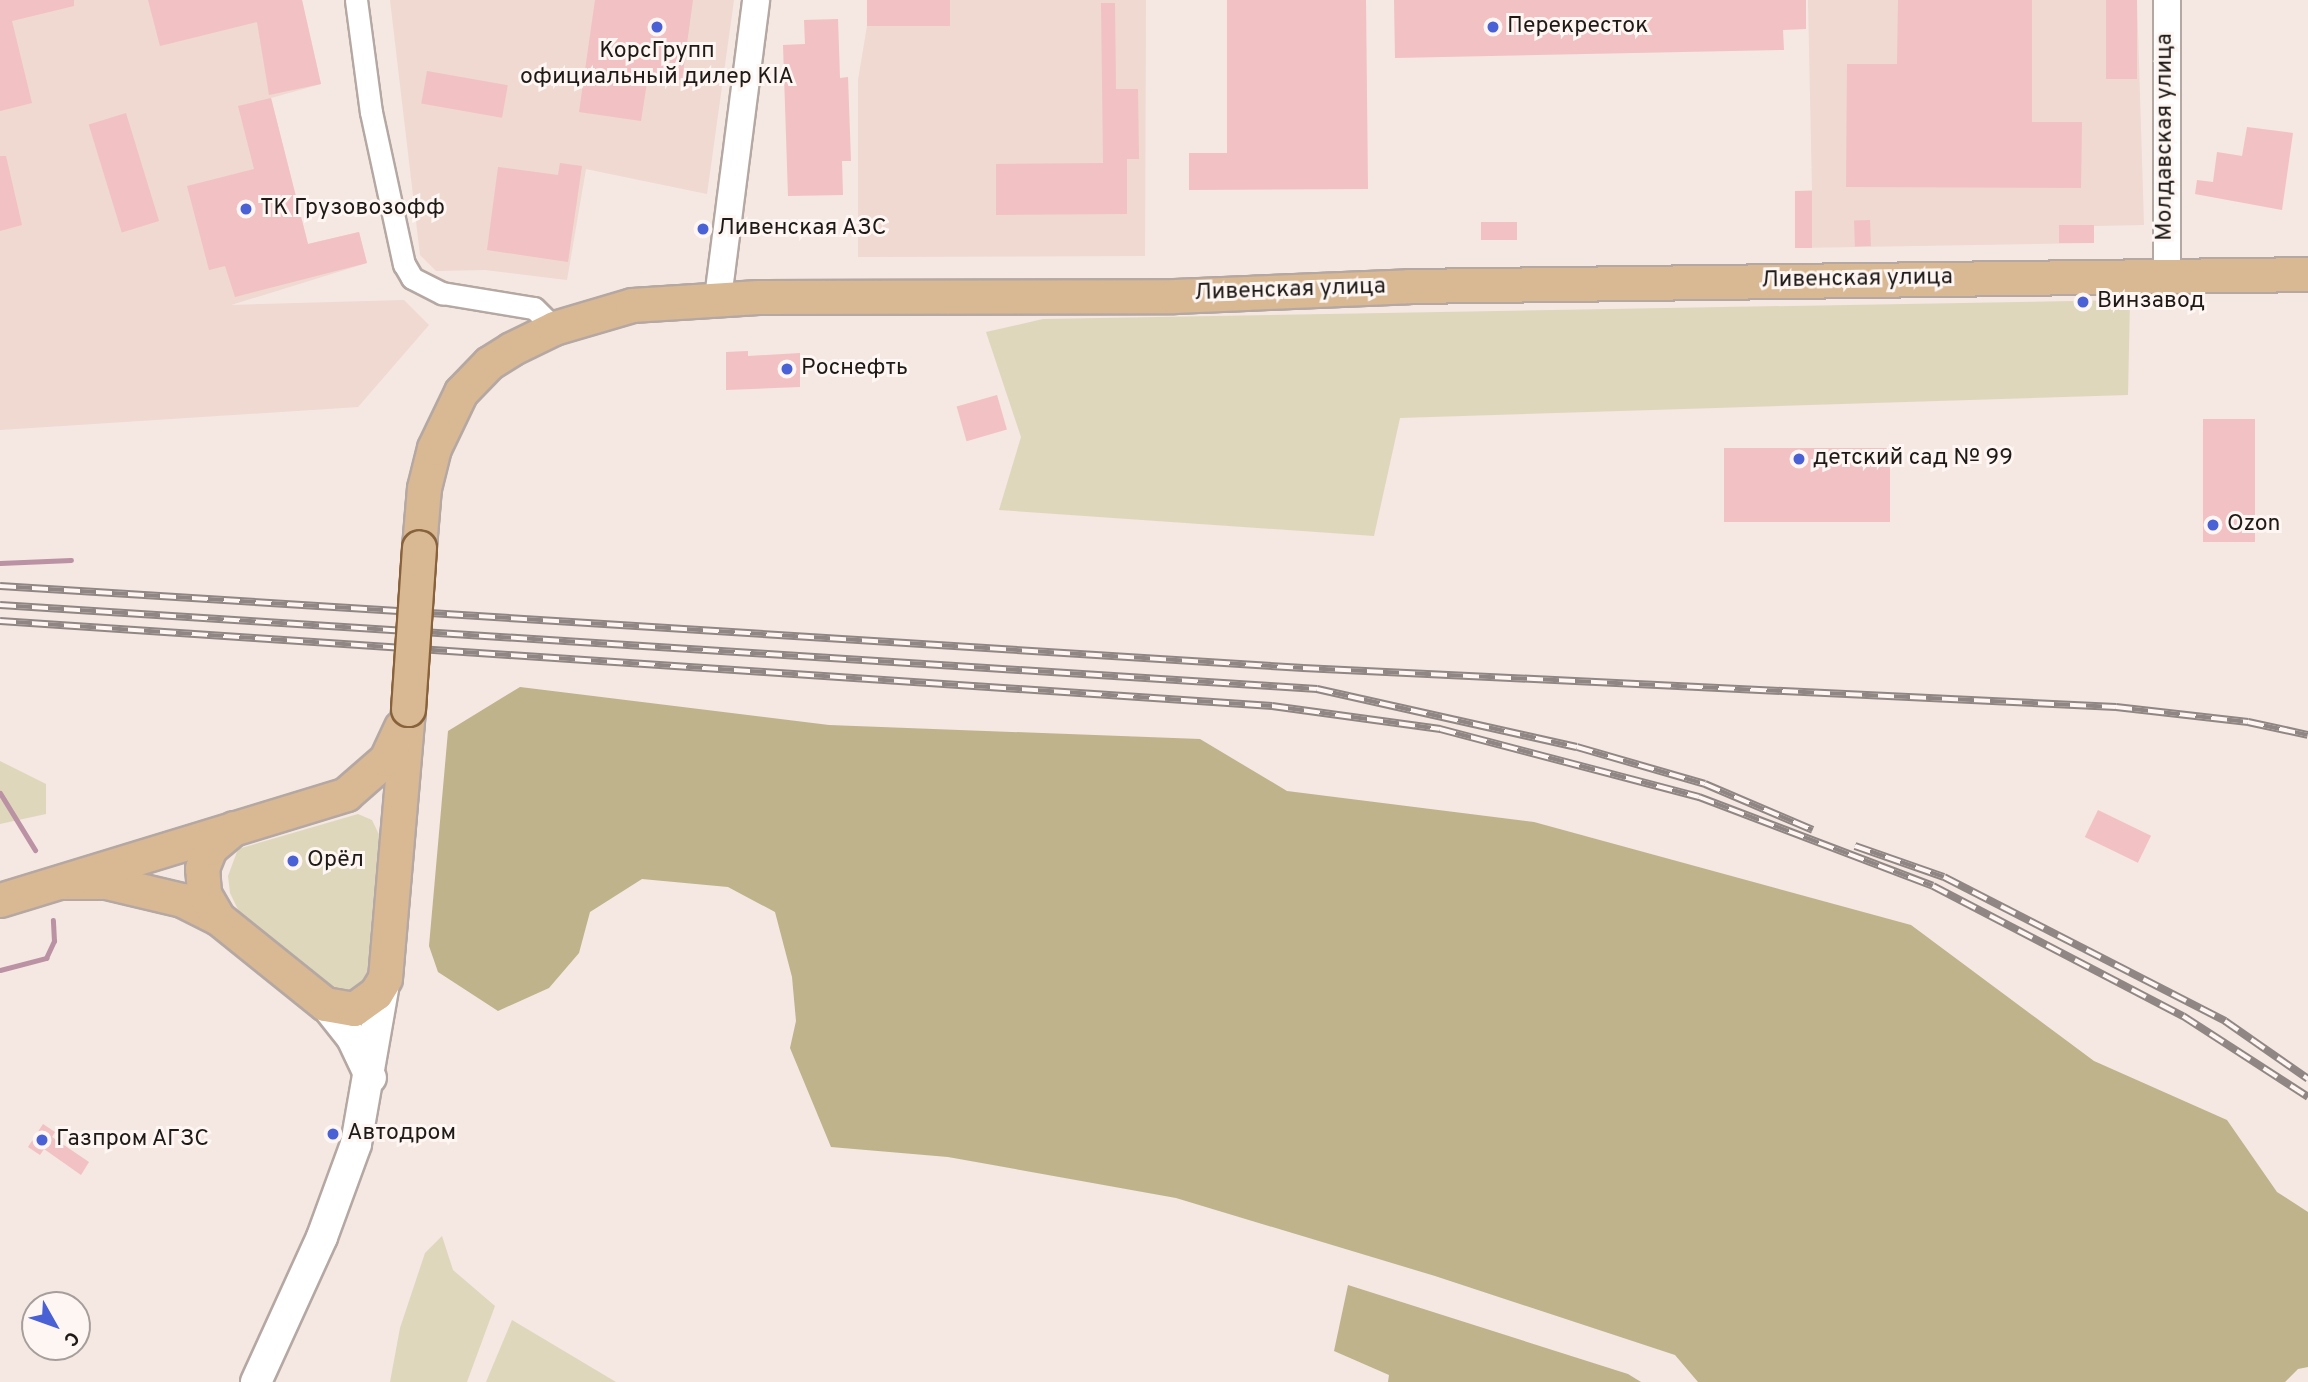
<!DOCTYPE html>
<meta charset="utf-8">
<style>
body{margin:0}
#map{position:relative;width:2308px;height:1382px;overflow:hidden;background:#f5e7e2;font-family:Overpass,sans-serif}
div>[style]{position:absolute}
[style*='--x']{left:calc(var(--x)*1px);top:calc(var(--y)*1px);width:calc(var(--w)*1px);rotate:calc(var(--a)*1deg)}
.built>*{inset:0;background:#efd9d1}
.green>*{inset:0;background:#dfd7bb}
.forest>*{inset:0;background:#bfb38b}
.stream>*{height:5px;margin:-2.5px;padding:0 2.5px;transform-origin:2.5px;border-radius:2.5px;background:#bb91a4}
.building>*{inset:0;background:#f2c1c3;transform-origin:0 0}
.roads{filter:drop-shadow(2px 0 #b5a8a3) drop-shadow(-2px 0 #b5a8a3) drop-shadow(0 2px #b5a8a3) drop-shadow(0 -2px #b5a8a3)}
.minor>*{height:21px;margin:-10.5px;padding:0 10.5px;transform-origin:10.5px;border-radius:10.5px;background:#fff}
.tertiary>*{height:26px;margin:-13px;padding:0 13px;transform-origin:13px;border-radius:13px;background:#fff}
.secondary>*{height:30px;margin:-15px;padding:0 15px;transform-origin:15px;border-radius:15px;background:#fff}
.primary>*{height:33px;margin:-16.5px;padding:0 16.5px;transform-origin:16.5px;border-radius:16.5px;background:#d9b894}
.rail>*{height:8px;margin-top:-4px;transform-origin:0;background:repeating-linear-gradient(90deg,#fef6f2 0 16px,#908683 0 32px);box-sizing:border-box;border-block:2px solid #908683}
.bridges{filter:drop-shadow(2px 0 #88623a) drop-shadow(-2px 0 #88623a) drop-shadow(0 2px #88623a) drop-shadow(0 -2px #88623a)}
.primary-bridge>*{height:33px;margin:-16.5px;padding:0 16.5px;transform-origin:16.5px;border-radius:16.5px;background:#d9b894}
.dots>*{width:19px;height:19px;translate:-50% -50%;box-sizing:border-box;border:4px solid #fef6f2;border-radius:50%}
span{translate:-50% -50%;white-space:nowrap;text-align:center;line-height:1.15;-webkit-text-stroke:6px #fef6f2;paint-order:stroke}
.poi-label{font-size:23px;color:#1f1a18}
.left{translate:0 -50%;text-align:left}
.street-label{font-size:23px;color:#1f1a18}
.north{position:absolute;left:21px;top:1291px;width:70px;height:70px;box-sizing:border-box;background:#fef6f2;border:2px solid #a59e9b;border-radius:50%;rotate:130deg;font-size:19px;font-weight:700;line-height:28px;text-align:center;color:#1f1a18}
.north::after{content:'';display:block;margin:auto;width:24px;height:32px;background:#4a60d5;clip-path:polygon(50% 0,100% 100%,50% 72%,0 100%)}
</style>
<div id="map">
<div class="built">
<i style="clip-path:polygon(0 0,302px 0,321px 84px,271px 98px,308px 244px,359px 232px,367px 263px,231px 305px,404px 300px,429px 325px,358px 407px,0 430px)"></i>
<i style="clip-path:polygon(390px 0,734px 0,707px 194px,586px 169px,567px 280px,485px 270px,436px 271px,420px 255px)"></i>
<i style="clip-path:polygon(950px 0,1146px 0,1145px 256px,858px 257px,858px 80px,867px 26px,950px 26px)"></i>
<i style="clip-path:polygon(1808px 0,2137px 0,2144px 225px,2094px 226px,2094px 243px,1797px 248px,1795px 191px,1812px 190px)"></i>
</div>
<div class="green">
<i style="clip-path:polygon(2130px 300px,2128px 395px,1400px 418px,1374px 536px,999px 510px,1021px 437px,986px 332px,1043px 319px)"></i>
<i style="clip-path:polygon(0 761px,46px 784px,46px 814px,0 824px)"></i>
<i style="clip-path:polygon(358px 814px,372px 820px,384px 845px,371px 975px,351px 994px,334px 994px,244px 922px,230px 893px,228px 876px,238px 849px)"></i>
<i style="clip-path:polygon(442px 1236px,453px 1270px,495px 1306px,467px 1382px,390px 1382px,400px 1328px,425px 1253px)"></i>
<i style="clip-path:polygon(512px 1320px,616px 1382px,486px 1382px)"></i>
</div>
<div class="forest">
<i style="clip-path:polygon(520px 687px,829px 725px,1200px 739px,1287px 791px,1534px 822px,1911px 925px,2094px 1061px,2227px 1120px,2277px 1192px,2308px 1212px,2308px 1367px,2298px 1369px,2285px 1382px,1698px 1382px,1675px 1355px,1435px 1276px,1176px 1198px,948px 1157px,831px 1147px,790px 1048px,796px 1021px,792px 977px,775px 912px,728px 887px,642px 879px,590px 912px,579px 953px,549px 988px,498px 1011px,438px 972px,429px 946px,448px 731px)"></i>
<i style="clip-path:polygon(1348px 1285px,1628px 1374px,1641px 1382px,1388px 1382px,1389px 1375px,1334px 1351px)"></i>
</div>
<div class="stream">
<i style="--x:0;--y:563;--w:71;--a:-2.4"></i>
<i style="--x:0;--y:793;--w:67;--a:58.4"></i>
<i style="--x:0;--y:970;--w:48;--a:-14.6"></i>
<i style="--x:46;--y:958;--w:19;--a:-65"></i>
<i style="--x:54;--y:941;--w:21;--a:-93"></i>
</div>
<div class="building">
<i style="clip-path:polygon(0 0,74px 0,74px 6px,12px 21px,32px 103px,0 111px)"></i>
<i style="clip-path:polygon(148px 0,302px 0,321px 84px,269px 95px,257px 22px,160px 46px)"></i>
<i style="clip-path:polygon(595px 0,693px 0,682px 80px,648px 76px,641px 121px,579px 112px)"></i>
<i style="left:867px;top:0;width:83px;height:26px"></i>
<i style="clip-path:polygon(1227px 0,1366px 0,1368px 189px,1189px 190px,1189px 153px,1227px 153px)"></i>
<i style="clip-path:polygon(1394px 0,1806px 0,1806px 29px,1783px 30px,1784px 50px,1395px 58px)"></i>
<i style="clip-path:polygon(1898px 0,2032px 0,2032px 122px,2082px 122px,2081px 188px,1846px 187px,1847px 64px,1897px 64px)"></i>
<i style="left:2106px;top:0;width:31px;height:79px"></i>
<i style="clip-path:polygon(1101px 3px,1115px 3px,1116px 89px,1138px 89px,1139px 159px,1127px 159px,1127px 214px,996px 215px,996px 164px,1103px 163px)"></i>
<i style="clip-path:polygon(838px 19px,840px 78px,848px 77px,851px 161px,842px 161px,843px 195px,788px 196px,783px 45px,805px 44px,804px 20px)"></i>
<i style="left:427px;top:71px;width:82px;height:33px;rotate:10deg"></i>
<i style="clip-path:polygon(271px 98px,308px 244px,359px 232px,367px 263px,235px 297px,225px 266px,209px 270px,187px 186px,254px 169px,238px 106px)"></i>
<i style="left:126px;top:113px;width:113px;height:39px;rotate:73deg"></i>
<i style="clip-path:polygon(2247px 127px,2293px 133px,2282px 210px,2195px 194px,2197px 180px,2213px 182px,2217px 152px,2242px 156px)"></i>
<i style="clip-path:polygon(0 156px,6px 156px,22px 225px,0 231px)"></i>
<i style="clip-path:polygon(560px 163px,582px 166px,568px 262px,487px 250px,498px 167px,558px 175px)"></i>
<i style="left:1795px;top:191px;width:17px;height:57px"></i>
<i style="left:1870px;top:220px;width:26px;height:16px;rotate:88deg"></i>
<i style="left:1481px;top:222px;width:36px;height:18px"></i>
<i style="left:2059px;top:225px;width:35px;height:18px"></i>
<i style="clip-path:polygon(748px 351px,748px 356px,800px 353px,800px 387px,726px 390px,726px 352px)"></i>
<i style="left:997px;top:395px;width:36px;height:42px;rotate:74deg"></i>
<i style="left:2203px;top:419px;width:52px;height:123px"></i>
<i style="left:1724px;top:448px;width:166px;height:74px"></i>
<i style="left:2098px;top:810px;width:59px;height:30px;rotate:26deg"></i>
<i style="clip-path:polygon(43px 1124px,55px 1132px,52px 1137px,89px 1162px,81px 1175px,44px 1149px,40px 1155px,28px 1147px)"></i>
</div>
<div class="roads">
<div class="minor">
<i style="--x:356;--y:0;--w:113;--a:82.4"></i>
<i style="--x:371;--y:112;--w:156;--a:77.8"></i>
<i style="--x:404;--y:264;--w:16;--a:60"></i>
<i style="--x:412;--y:278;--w:34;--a:27"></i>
<i style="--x:442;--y:293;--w:93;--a:9.3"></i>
<i style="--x:534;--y:308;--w:28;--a:45"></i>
</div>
<div class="tertiary">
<i style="--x:2167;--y:275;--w:275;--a:-90"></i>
<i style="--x:718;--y:298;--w:300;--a:-82.7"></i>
</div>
<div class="secondary">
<i style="--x:325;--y:1004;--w:43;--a:51.5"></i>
<i style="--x:352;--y:1038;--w:44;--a:64.6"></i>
<i style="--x:256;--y:1382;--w:159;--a:-65.5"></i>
<i style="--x:322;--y:1237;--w:99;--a:-69.9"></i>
<i style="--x:356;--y:1144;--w:169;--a:-80.1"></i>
</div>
<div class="primary">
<i style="--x:419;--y:547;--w:59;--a:-85.2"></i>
<i style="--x:424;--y:488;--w:41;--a:-76"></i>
<i style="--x:434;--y:448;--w:62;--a:-64.3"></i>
<i style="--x:461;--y:392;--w:40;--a:-46"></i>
<i style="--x:489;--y:363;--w:26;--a:-32"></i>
<i style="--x:511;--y:349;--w:48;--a:-26"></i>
<i style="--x:554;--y:328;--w:81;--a:-16.4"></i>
<i style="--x:632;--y:305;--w:126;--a:-3.6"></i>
<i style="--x:758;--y:297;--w:416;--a:-0.1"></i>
<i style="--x:1174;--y:296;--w:235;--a:-2.4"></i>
<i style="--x:1409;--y:286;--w:899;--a:-0.76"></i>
<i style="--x:63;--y:882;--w:43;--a:0"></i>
<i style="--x:106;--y:882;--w:78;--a:13.3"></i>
<i style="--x:182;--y:900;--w:40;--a:26.6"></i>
<i style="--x:218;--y:918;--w:137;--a:38.8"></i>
<i style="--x:325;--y:1004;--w:29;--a:10"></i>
<i style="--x:354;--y:1009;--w:27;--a:-36"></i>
<i style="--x:376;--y:993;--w:17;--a:-59"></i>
<i style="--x:385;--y:978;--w:270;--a:-85.1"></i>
<i style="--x:0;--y:900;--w:362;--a:-17"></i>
<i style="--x:346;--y:794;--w:53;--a:-41.2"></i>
<i style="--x:386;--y:759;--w:35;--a:-65"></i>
<i style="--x:218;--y:918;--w:28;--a:-120"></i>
<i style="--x:204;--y:894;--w:26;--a:-94"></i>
<i style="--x:202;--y:868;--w:22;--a:-68"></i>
<i style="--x:210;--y:848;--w:31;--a:-40"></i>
</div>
</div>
<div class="rail">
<i style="--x:0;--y:586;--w:1306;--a:3.6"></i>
<i style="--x:1303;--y:668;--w:814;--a:2.75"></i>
<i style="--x:2116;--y:707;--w:133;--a:6.5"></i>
<i style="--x:2248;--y:722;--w:61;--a:12.2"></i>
<i style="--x:0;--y:605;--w:1320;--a:3.65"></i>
<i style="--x:1317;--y:689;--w:266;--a:12.6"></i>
<i style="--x:1577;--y:747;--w:133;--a:16.1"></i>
<i style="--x:1705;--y:784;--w:117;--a:23.1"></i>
<i style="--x:0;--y:621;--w:1275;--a:3.82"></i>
<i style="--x:1272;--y:706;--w:170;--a:7.8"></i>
<i style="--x:1440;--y:729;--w:268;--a:14.7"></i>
<i style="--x:1699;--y:797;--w:250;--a:20.8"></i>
<i style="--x:1933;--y:886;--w:282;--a:27.5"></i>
<i style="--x:2183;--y:1016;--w:149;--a:32.9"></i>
<i style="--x:1855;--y:846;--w:94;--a:19.2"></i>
<i style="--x:1944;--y:877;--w:316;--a:27.1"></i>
<i style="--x:2225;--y:1021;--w:101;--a:34.9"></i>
</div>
<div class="bridges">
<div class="primary-bridge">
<i style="--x:408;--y:709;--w:162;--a:-86.1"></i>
</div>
</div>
<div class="dots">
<i style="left:657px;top:27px;background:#4a60d5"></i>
<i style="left:1493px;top:27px;background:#4a60d5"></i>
<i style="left:246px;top:209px;background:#4a60d5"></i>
<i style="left:703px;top:229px;background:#4a60d5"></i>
<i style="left:2083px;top:302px;background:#4a60d5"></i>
<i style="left:787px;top:369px;background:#4a60d5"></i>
<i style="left:1799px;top:459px;background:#4a60d5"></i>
<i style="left:2213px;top:525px;background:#4a60d5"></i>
<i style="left:293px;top:861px;background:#4a60d5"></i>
<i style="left:333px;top:1134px;background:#4a60d5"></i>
<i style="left:42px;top:1140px;background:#4a60d5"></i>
</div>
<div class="poi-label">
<span class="left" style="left:1507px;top:27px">Перекресток</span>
<span style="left:657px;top:65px">КорсГрупп<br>официальный дилер KIA</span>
<span class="left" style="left:260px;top:209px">ТК Грузовозофф</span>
<span class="left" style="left:717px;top:229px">Ливенская АЗС</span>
<span class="left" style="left:2097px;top:302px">Винзавод</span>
<span class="left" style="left:801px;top:369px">Роснефть</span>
<span class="left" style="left:1813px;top:459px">детский сад № 99</span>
<span class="left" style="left:2227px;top:525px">Ozon</span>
<span class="left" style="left:307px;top:861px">Орёл</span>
<span class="left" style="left:347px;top:1134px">Автодром</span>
<span class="left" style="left:56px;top:1140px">Газпром АГЗС</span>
</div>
<div class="street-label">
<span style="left:2166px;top:137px;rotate:-90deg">Молдавская улица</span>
<span style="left:1857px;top:280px;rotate:-1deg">Ливенская улица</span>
<span style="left:1290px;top:291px;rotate:-2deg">Ливенская улица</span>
</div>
<div class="north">С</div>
</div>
